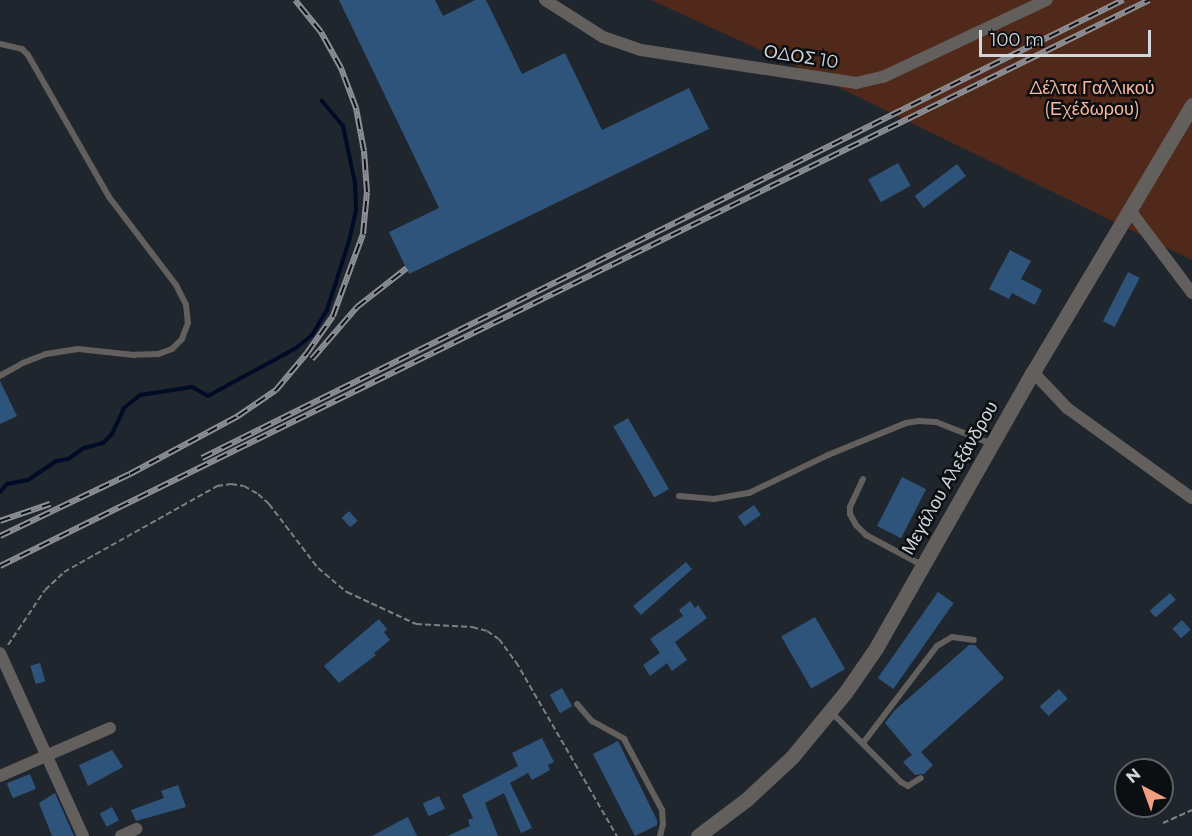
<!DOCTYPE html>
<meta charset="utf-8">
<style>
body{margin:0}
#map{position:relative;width:1192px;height:836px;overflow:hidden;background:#20262d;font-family:Montserrat,sans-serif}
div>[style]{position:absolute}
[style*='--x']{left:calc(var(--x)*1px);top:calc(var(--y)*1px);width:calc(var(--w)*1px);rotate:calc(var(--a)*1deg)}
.green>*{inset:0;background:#51291a}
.stream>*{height:4px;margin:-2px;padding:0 2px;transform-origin:2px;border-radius:2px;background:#000c26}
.building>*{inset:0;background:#2f547b;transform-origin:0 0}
.path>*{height:2px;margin-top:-1px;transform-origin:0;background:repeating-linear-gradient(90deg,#7c8187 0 6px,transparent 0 9px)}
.service>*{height:6px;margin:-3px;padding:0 3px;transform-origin:3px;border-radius:3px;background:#635f5d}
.minor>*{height:12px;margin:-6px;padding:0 6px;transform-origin:6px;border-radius:6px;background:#635f5d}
.tertiary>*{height:15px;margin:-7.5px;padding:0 7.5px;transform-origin:7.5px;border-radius:7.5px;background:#635f5d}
.rail>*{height:6px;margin-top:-3px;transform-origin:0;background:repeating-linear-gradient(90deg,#0c0f12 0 11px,#8d9197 0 22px);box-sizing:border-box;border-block:2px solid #8d9197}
span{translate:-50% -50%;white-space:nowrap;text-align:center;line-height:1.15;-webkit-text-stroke:5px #0c0f12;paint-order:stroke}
.street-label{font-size:18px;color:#d3d7dc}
.park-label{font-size:18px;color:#fcb89f}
.north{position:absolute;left:1114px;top:758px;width:60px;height:60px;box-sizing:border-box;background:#0c0f12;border:2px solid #5c5f63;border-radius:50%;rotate:319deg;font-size:16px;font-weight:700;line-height:24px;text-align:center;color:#d3d7dc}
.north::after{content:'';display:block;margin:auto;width:21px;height:27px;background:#f2a081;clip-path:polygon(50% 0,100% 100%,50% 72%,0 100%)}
.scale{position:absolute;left:979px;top:30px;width:172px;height:27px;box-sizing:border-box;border:3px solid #d3d7dc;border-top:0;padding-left:8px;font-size:18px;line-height:21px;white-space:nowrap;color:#d3d7dc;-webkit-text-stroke:4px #0c0f12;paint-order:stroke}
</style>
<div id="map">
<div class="green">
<i style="clip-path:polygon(651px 0,1192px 0,1192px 260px,797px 67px)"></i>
</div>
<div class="stream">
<i style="--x:0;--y:492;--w:11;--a:-49"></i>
<i style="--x:7;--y:484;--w:21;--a:-11"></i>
<i style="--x:28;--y:480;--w:34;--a:-34"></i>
<i style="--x:56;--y:461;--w:12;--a:-9"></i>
<i style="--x:68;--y:459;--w:19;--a:-35"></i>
<i style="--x:84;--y:448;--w:20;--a:-15"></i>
<i style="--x:103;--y:443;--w:13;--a:-45"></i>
<i style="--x:112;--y:434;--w:29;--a:-65"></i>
<i style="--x:124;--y:408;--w:21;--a:-39"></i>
<i style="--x:140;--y:395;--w:53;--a:-8.7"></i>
<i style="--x:192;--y:387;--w:18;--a:29"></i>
<i style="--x:208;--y:396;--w:100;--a:-28.6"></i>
<i style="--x:296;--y:348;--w:21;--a:-39"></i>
<i style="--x:312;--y:335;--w:29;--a:-59"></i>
<i style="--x:327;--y:310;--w:72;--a:-72.3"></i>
<i style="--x:349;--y:241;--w:32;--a:-77"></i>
<i style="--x:356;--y:210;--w:27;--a:-92"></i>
<i style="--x:355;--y:183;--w:58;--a:-101.9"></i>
<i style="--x:343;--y:126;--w:33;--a:-130"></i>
</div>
<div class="building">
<i style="clip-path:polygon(339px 0,435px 0,443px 16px,475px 0,486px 0,522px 74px,565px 53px,602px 130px,689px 88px,709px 129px,409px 274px,389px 232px,439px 208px)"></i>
<i style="left:898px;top:163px;width:26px;height:34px;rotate:61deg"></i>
<i style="left:957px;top:164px;width:15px;height:53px;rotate:53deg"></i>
<i style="clip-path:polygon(1010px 250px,1031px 261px,1021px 279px,1042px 290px,1035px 305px,1012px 293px,1009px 299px,989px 289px)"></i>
<i style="left:1128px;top:272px;width:13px;height:55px;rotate:27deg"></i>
<i style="clip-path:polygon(0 381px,17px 416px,0 424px)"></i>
<i style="left:628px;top:418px;width:82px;height:17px;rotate:60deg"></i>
<i style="left:902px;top:477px;width:27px;height:55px;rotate:27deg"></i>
<i style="left:754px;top:505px;width:12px;height:20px;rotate:55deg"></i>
<i style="left:349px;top:511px;width:13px;height:10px;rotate:48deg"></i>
<i style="clip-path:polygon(686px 562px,692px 569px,641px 615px,633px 606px)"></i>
<i style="left:938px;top:592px;width:19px;height:105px;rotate:35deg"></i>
<i style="left:1170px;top:593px;width:9px;height:27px;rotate:49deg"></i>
<i style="clip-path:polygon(690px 601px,695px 608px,698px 605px,707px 618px,675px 642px,687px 660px,672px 671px,667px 663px,650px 676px,643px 665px,660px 653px,650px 639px,683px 616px,679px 610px)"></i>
<i style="left:815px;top:617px;width:60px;height:39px;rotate:60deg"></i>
<i style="clip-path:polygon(379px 619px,387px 629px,384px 632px,390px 640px,374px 653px,376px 655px,339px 683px,324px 666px)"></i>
<i style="left:1182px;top:620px;width:13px;height:13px;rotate:48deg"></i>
<i style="clip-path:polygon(969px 645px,975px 645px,1004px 678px,921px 752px,933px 765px,924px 774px,915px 775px,903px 762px,912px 755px,885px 723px,894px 711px)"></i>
<i style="left:40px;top:663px;width:19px;height:10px;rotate:74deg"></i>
<i style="left:562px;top:688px;width:21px;height:14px;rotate:61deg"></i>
<i style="left:1059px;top:689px;width:13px;height:26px;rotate:48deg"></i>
<i style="clip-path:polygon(542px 738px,554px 762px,548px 765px,550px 770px,532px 780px,528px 773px,510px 783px,532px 828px,521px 833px,504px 793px,485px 803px,498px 836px,447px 836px,470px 826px,468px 820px,473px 818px,462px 795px,518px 766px,512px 753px)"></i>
<i style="clip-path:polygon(618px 741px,657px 820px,657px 825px,635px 836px,593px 754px)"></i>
<i style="clip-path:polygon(112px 750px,123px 767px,88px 786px,79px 765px)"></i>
<i style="left:30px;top:774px;width:16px;height:25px;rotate:68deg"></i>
<i style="clip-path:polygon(178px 785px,186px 807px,136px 821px,131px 810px,164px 798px,161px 791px)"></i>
<i style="clip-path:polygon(55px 793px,74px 836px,52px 836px,39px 803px)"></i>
<i style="left:439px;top:796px;width:14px;height:18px;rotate:65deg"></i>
<i style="left:112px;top:807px;width:15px;height:14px;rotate:62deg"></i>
<i style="clip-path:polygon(408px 817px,417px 836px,372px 836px,398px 822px)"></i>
</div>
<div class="path">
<i style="--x:8;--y:645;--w:66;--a:-56.1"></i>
<i style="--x:45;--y:590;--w:26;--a:-43"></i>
<i style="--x:64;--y:572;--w:176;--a:-29.3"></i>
<i style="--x:217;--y:486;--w:14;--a:-8"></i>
<i style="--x:231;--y:484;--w:13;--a:9"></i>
<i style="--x:244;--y:486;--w:16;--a:30"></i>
<i style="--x:258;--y:494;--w:15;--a:42"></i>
<i style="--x:269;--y:504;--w:81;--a:52.6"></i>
<i style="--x:318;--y:568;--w:38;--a:40"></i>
<i style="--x:347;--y:592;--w:76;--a:24.9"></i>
<i style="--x:416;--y:624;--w:56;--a:3.1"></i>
<i style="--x:472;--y:627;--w:16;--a:15"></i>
<i style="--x:487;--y:631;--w:14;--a:34"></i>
<i style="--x:499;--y:639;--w:29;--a:54"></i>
<i style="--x:516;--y:662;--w:201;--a:59.9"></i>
<i style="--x:1163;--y:823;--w:32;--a:-24"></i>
</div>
<div class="service">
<i style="--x:0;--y:44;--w:23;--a:13"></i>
<i style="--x:22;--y:49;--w:8;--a:45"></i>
<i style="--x:28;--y:55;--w:163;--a:60.3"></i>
<i style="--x:109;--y:197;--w:111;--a:52.7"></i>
<i style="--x:176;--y:285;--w:22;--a:63"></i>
<i style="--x:186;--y:305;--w:18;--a:84"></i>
<i style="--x:188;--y:323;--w:17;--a:111"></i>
<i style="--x:182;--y:339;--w:14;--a:135"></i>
<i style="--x:172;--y:349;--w:15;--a:160"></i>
<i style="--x:158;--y:354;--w:24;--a:178"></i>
<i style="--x:134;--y:355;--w:56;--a:-173.9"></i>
<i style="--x:78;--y:349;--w:32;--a:171"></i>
<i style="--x:46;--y:354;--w:25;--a:159"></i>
<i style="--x:23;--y:363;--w:26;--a:151"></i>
<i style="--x:863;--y:479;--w:31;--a:115"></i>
<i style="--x:850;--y:507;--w:7;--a:90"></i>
<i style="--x:850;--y:514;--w:13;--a:61"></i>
<i style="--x:856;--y:525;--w:14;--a:45"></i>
<i style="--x:866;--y:535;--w:64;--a:28.2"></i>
<i style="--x:679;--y:496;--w:35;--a:5"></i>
<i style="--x:714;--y:499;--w:36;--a:-10"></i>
<i style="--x:749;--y:493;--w:88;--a:-25.7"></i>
<i style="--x:828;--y:455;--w:84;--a:-22.3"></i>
<i style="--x:906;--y:423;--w:13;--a:-9"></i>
<i style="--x:919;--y:421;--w:17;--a:3"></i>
<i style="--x:936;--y:422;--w:60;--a:21.4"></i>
<i style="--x:577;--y:704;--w:23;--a:49"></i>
<i style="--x:592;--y:721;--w:37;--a:29"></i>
<i style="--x:624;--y:739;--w:81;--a:61.8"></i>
<i style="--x:662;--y:810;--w:14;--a:86"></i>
<i style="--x:663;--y:824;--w:12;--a:104"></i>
<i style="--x:831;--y:712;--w:99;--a:45"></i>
<i style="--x:901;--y:782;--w:8;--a:30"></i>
<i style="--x:908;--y:786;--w:15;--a:-32"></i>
<i style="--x:863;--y:743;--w:122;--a:-52.7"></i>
<i style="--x:937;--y:646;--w:17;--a:-31"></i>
<i style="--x:952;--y:637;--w:22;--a:8"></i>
</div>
<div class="minor">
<i style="--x:545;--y:0;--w:69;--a:32.5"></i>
<i style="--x:603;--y:37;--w:40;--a:18.9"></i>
<i style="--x:641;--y:50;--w:218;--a:8.7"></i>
<i style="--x:856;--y:83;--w:28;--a:-13"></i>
<i style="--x:883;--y:77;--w:181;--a:-25.2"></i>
<i style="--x:1129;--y:209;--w:105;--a:53.1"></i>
<i style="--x:1033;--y:372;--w:50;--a:46.6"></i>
<i style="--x:1067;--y:408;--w:154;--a:35.8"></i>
<i style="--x:0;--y:653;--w:201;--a:65.6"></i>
<i style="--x:0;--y:776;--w:120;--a:-23.6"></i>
<i style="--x:121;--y:836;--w:17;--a:-25"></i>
</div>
<div class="tertiary">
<i style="--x:698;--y:836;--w:61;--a:-37.1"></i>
<i style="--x:747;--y:799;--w:62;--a:-43"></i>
<i style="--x:792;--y:757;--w:83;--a:-50.4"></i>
<i style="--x:845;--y:693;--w:55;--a:-55.4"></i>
<i style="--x:876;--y:648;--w:318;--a:-60.4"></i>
<i style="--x:1033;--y:372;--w:311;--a:-59.2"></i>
</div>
<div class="rail">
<i style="--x:312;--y:359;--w:69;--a:-49.1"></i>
<i style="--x:357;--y:307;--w:63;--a:-38"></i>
<i style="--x:202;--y:458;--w:1029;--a:-26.44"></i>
<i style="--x:0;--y:521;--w:53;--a:-18.8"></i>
<i style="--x:0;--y:536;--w:144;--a:-25.5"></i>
<i style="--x:130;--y:474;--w:123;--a:-28.2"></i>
<i style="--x:238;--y:416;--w:46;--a:-34.4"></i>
<i style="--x:276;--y:390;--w:48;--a:-50"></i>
<i style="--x:307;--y:353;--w:45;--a:-54.9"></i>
<i style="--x:333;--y:316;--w:87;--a:-69.9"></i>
<i style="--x:363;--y:234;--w:42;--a:-84.6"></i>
<i style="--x:367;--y:192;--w:41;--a:-94.2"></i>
<i style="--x:364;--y:151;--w:44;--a:-100.5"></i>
<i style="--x:356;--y:108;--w:43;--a:-110.6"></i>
<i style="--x:341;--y:68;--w:41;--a:-119.1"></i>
<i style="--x:321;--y:32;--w:41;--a:-129.1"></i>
<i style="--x:0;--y:566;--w:1281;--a:-26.22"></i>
</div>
<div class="street-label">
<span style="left:801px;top:57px;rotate:9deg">ΟΔΟΣ 10</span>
<span style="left:950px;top:478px;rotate:-60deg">Μεγάλου Αλεξάνδρου</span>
</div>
<div class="park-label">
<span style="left:1092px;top:99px">Δέλτα Γαλλικού<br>(Εχέδωρου)</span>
</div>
<div class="north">N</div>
<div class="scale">100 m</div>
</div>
